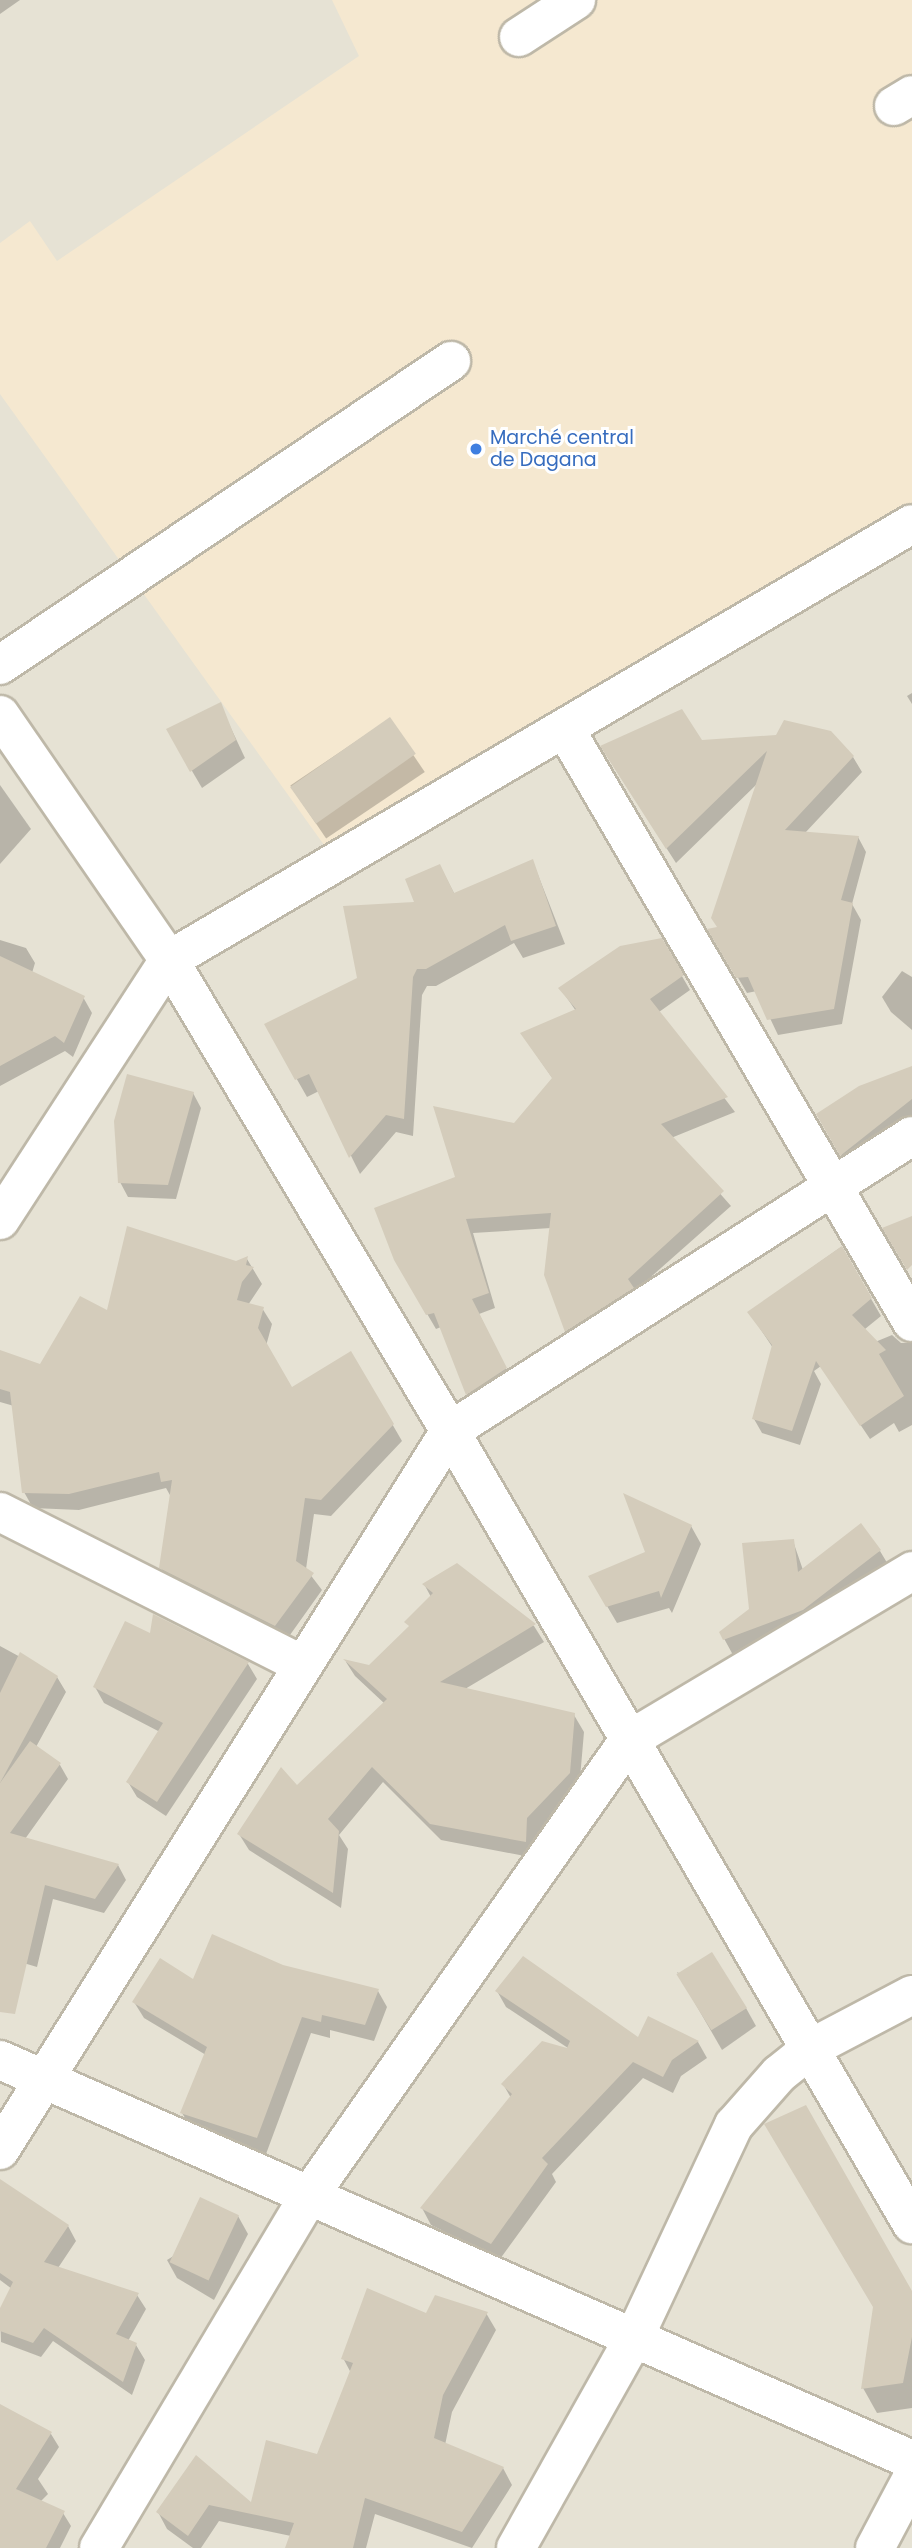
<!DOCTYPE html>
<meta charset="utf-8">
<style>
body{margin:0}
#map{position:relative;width:912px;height:2548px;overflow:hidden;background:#f2f0e5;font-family:Poppins,sans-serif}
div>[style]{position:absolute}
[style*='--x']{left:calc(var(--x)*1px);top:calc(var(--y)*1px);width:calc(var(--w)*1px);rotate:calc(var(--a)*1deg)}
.residential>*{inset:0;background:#e6e2d4;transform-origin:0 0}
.commercial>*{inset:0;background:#f5e8d0}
.shadow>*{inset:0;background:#0003;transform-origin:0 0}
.building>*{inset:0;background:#d4ccbb;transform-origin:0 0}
.roads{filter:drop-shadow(2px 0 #beb8a8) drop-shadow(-2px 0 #beb8a8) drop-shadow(0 2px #beb8a8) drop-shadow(0 -2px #beb8a8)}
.minor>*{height:38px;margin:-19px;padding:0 19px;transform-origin:19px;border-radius:19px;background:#fff}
.tertiary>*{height:38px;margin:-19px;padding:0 19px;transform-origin:19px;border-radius:19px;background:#fff}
.dots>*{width:19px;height:19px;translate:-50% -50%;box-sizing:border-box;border:4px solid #fff;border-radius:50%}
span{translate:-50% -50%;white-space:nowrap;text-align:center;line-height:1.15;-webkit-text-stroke:6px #fff;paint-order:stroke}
.shop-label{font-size:19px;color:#366cbe}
.left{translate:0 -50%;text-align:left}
</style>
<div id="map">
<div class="residential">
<i style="left:0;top:0;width:912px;height:2548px"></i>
</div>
<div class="commercial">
<i style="clip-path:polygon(332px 0,912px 0,912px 504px,851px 534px,337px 863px,0 394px,0 243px,30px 221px,57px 261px,359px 56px)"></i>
</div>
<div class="shadow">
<i style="clip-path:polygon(0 0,20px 0,0 14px)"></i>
<i style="clip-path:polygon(912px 693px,912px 704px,907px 696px)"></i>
<i style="clip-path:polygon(220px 705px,245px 758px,202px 788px,168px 730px)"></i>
<i style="left:389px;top:719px;width:64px;height:119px;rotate:56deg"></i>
<i style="clip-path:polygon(701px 742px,853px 757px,862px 772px,805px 833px,858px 837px,866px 852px,852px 904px,861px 920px,842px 1024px,778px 1035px,757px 991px,747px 993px,710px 930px,719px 928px,758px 783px,676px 863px,611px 762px)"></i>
<i style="clip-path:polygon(0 785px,31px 829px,0 864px)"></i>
<i style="clip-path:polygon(533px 862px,565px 944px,523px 958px,514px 943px,436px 986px,427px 986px,422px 995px,413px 1136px,396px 1132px,360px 1174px,319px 1091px,307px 1097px,266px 1025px,359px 979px,440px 866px,455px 895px)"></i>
<i style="clip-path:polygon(0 940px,26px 948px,35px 963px,32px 973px,83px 997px,92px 1013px,73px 1057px,65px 1051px,0 1086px)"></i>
<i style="clip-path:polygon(661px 940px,690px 990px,659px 1012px,735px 1112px,671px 1138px,731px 1206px,574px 1345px,566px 1331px,551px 1228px,473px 1233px,495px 1308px,479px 1314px,513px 1383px,476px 1408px,441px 1327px,436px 1329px,395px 1259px,457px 1178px,515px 1125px,553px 1079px,522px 1034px,576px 1011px,560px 988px)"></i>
<i style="clip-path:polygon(902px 971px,912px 977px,912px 1030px,891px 1012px,882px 997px)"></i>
<i style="clip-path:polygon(912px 1068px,912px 1122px,850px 1169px,818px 1114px)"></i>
<i style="clip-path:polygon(193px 1093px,201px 1108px,176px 1199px,128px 1197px,120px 1182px)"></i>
<i style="clip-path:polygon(841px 1247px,881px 1316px,822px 1364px,892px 1335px,901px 1343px,912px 1343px,912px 1425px,899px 1432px,894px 1423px,870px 1439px,821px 1366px,814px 1371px,821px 1384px,800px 1445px,762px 1433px,754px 1419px,773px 1348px,749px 1312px)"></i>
<i style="clip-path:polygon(247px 1259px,262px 1284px,248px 1305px,262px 1308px,272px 1324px,266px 1346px,291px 1390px,351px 1353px,402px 1441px,331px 1516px,314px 1514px,306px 1569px,322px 1590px,285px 1642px,171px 1584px,161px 1568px,171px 1497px,166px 1488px,79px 1510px,33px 1508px,24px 1492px,14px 1406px,0 1402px,0 1352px,41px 1366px,108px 1313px)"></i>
<i style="clip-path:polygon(691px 1526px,701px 1544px,672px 1613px,669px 1608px,617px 1623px,590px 1577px,647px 1553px)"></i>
<i style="clip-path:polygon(793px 1541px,803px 1570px,880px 1551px,889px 1566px,812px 1625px,733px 1655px,721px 1633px,751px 1610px)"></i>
<i style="clip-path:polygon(457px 1565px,534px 1626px,544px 1642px,465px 1689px,574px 1715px,584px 1732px,579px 1790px,536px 1836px,535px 1858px,441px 1840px,383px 1782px,339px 1835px,348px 1849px,341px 1908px,249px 1850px,239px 1834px,297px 1787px,385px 1704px,355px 1676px,346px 1662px,370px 1667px,410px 1627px,431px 1597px,424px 1584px)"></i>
<i style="clip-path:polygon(154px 1616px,248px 1664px,257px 1679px,166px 1816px,137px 1797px,128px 1782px,160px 1732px,104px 1703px,95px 1687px,152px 1636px)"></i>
<i style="clip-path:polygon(0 1646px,57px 1677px,66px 1692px,36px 1747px,60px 1765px,68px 1779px,25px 1839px,118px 1865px,126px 1880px,104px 1913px,53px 1899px,37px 1967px,0 1956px)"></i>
<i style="clip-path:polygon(282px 1966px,378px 1991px,387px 2007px,374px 2041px,330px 2030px,330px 2038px,311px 2033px,266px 2154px,192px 2129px,182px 2113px,206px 2055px,144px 2018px,134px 2002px,194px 1981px)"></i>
<i style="clip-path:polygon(677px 1972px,746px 2008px,756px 2026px,722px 2050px)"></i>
<i style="clip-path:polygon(497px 1991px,638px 2040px,649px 2019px,698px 2042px,707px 2058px,681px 2076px,673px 2093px,643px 2078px,552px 2174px,556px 2182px,500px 2259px,431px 2225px,422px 2208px,511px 2098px,503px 2084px,571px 2050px,506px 2007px)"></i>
<i style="clip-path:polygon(0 2208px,68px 2226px,76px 2241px,58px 2268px,137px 2295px,146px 2309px,128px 2341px,136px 2345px,145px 2360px,132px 2395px,53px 2341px,41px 2357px,1px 2342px,0 2312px,12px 2289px,0 2280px)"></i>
<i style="clip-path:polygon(238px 2216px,248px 2234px,214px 2300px,177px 2278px,167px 2260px)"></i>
<i style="clip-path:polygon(912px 2294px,912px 2408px,877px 2413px,863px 2388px)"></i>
<i style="clip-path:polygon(486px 2313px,496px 2330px,452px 2412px,445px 2445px,503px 2468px,512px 2485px,472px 2548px,375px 2514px,366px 2548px,287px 2548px,291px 2536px,219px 2521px,201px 2548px,193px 2548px,167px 2529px,158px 2512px,197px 2458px,253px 2505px,318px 2456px,351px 2373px,343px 2358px,427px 2315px)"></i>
<i style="clip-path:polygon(0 2406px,51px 2434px,59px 2447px,38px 2479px,48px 2494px,40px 2502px,63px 2513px,71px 2526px,60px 2548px,0 2548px)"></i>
</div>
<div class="building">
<i style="clip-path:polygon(221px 702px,236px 740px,190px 772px,166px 729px)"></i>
<i style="clip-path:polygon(682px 709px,702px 740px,776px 735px,784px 720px,831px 731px,854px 756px,785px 830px,859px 836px,841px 900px,853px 903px,834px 1009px,767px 1020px,748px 977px,736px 978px,707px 929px,717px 927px,711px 918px,767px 751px,666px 849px,600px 746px)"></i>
<i style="left:390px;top:717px;width:45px;height:122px;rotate:55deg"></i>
<i style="clip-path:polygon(533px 859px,556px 926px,511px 941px,505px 925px,426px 969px,417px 969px,413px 977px,404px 1119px,386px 1115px,349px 1158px,309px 1074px,295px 1080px,264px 1024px,357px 978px,343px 906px,414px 902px,405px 879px,440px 864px,454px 893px)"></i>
<i style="clip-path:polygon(662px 938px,684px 975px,650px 999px,728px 1097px,661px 1124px,724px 1191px,628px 1279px,634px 1288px,565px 1332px,544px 1275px,551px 1213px,466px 1219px,489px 1293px,472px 1299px,507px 1368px,466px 1395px,434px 1313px,426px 1315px,394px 1260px,374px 1208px,455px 1177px,433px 1106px,514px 1123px,552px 1078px,520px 1033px,576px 1009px,558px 988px,620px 946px)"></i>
<i style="clip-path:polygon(0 956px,85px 996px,64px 1043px,55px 1036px,0 1066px)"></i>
<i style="clip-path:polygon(912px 1066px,912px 1099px,840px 1156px,816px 1114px,859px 1086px)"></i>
<i style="clip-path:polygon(127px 1074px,194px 1092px,168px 1185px,118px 1183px,114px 1121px)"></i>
<i style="clip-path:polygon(912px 1216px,912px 1265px,907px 1270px,882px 1228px)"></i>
<i style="clip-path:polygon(127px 1226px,236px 1261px,248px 1256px,246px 1265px,254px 1267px,242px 1282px,237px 1300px,264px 1307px,258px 1328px,292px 1387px,351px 1351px,394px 1424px,321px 1500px,305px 1498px,296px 1561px,314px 1573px,275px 1626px,159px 1568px,172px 1480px,161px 1482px,159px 1472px,69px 1494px,22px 1493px,10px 1392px,0 1389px,0 1350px,40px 1364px,80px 1296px,107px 1310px)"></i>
<i style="clip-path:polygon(842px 1246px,872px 1298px,852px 1315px,886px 1350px,879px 1354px,904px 1396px,860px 1426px,816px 1361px,792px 1431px,752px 1419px,772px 1345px,747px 1312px)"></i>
<i style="clip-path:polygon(623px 1493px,692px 1525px,661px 1598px,659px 1591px,606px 1607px,588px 1576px,645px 1552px)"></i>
<i style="clip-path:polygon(861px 1523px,881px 1550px,803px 1610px,723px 1640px,719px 1632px,749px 1609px,742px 1543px,794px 1539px,798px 1572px)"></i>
<i style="clip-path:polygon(457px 1563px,536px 1624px,440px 1682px,575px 1713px,570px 1773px,527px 1818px,526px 1842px,430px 1824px,372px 1767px,328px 1819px,339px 1831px,333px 1893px,237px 1834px,281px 1767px,297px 1785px,387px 1699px,343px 1659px,369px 1665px,409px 1626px,404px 1622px,433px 1593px,422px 1584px)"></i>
<i style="clip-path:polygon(153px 1614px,249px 1662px,157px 1802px,126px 1782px,163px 1723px,93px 1687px,125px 1621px,150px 1633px)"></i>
<i style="clip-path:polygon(20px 1652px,58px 1676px,0 1783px,0 1693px)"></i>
<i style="clip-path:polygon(30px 1741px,61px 1763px,10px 1833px,119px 1864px,95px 1899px,45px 1885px,15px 2014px,0 2012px,0 1783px)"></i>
<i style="clip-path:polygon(212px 1934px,283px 1965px,379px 1989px,365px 2025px,322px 2015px,321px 2022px,302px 2017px,257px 2138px,180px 2113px,207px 2047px,132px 2002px,160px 1958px,193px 1979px)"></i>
<i style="left:712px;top:1952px;width:66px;height:42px;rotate:58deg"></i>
<i style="clip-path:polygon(523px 1956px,638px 2037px,648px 2016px,699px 2041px,672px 2060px,663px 2077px,633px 2062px,542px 2158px,548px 2164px,491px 2244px,420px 2208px,512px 2094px,501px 2084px,542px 2041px,567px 2048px,570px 2041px,495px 1991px)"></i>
<i style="clip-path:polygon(806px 2105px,912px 2291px,912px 2337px,903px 2383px,861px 2389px,873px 2307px,764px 2124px)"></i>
<i style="clip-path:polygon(0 2179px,69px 2225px,44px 2262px,139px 2293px,116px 2334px,137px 2343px,123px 2382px,44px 2328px,33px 2343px,0 2331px,0 2308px,13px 2282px,0 2273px)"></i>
<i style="left:200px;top:2197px;width:43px;height:72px;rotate:25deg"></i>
<i style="clip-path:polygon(367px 2288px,426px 2313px,435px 2295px,488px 2312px,443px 2395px,434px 2438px,504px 2467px,462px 2532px,365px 2498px,353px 2548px,285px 2548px,294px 2523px,209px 2505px,188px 2536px,156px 2512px,196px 2455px,251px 2502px,266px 2440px,317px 2454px,353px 2363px,341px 2359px)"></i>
<i style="clip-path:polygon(0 2404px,52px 2432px,16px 2489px,65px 2511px,46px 2548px,0 2548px)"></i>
</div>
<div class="roads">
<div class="minor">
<i style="--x:519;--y:37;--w:68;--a:-33"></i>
<i style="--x:894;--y:106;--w:21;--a:-31"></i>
<i style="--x:0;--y:665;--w:544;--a:-33.98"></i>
<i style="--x:0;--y:715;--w:298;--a:55.4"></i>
<i style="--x:565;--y:729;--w:687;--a:59.67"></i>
<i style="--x:0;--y:1512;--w:339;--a:26.8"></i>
<i style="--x:0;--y:2060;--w:996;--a:23.68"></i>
<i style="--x:0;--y:2150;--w:848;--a:-57.96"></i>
<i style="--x:450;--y:1431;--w:548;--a:-32.56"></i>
<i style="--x:99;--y:2548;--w:410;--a:-59.2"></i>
<i style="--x:309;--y:2196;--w:557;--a:-54.94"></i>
<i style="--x:629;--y:1740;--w:330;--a:-30.8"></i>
<i style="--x:516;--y:2548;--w:241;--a:-60.7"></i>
<i style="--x:634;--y:2338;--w:235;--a:-64.9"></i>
<i style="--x:734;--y:2125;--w:68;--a:-48.6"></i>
<i style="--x:779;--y:2074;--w:43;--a:-38.5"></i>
<i style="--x:813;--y:2047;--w:112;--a:-27.7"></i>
<i style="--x:875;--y:2548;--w:79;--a:-62.1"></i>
</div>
<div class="tertiary">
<i style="--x:169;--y:960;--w:548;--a:59.18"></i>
<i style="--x:450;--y:1431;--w:918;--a:59.78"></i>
<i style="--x:0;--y:1220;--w:310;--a:-57"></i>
<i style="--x:169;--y:960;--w:861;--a:-30.4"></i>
</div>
</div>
<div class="dots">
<i style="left:476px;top:449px;background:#3f7fe0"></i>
</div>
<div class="shop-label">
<span class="left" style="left:490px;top:449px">Marché central<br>de Dagana</span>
</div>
</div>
